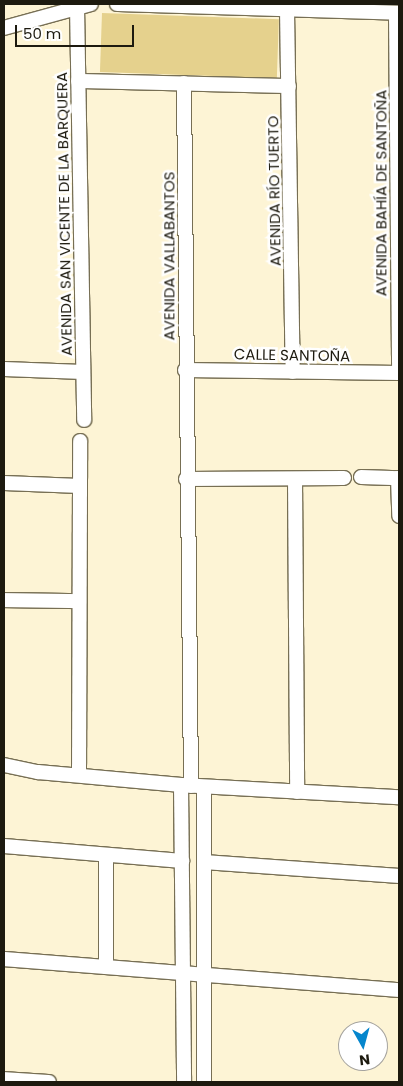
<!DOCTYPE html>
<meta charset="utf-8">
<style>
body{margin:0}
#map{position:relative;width:403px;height:1086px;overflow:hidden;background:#fdf4d5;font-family:Poppins,sans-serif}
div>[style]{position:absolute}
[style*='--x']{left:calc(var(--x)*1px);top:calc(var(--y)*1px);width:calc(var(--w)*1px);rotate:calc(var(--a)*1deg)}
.green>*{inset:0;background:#e5d18d;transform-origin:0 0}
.roads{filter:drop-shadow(1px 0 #776f54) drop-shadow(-1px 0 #776f54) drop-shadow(0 1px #776f54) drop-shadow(0 -1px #776f54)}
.minor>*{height:14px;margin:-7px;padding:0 7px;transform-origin:7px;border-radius:7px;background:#fff}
span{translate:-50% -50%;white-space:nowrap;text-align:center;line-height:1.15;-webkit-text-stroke:5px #fff;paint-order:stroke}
.street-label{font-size:15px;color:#1d1a0f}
.frame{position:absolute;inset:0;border:5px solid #1d1a0f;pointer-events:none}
.north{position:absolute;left:338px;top:1021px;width:50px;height:50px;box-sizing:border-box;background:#fff;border:1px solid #a5a39f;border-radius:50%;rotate:173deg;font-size:14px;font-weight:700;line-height:20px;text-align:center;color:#1d1a0f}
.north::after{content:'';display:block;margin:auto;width:18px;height:22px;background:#0586cd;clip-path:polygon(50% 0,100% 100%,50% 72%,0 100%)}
.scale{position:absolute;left:15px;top:25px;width:119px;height:22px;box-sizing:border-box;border:2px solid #1d1a0f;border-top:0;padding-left:6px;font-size:15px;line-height:18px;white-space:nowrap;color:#1d1a0f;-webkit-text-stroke:4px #fff;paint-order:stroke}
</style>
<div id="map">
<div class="green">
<i style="left:102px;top:13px;width:177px;height:59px;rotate:2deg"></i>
</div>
<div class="roads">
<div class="minor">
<i style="--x:117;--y:4;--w:282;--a:1.8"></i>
<i style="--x:77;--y:6;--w:414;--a:89"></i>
<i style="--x:287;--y:10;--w:362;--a:89.1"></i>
<i style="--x:396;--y:13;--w:360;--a:89.5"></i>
<i style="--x:4;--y:28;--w:90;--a:-15.4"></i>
<i style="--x:78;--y:81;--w:211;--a:1.4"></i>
<i style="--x:184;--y:83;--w:703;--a:89.43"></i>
<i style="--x:4;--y:369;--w:79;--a:2.2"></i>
<i style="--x:185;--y:370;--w:214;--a:0.8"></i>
<i style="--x:361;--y:477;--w:38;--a:2"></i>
<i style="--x:398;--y:478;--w:38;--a:88"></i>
<i style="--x:186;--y:479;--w:158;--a:-0.4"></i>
<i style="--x:295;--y:479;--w:313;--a:89.6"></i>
<i style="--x:4;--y:483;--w:76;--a:2.3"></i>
<i style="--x:4;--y:600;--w:75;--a:0.8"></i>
<i style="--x:4;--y:765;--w:35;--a:12"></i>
<i style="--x:38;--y:772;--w:144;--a:5.2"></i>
<i style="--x:181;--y:785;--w:218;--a:3.2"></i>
<i style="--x:79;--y:775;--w:334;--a:-89.8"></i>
<i style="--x:181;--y:785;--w:297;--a:89.4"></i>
<i style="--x:4;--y:846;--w:179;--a:4.8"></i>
<i style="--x:106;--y:855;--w:112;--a:90"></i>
<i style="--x:204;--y:862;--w:196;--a:4.1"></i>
<i style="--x:4;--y:959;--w:396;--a:4.5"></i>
<i style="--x:4;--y:1079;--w:45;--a:3.8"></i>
<i style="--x:204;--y:1082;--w:295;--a:-90"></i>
</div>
</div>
<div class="street-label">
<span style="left:274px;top:191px;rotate:-91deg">AVENIDA RÍO TUERTO</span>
<span style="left:381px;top:193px;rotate:-90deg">AVENIDA BAHÍA DE SANTOÑA</span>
<span style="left:64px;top:214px;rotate:-91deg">AVENIDA SAN VICENTE DE LA BARQUERA</span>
<span style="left:169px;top:256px;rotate:-90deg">AVENIDA VALLABANTOS</span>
<span style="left:292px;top:355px;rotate:1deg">CALLE SANTOÑA</span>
</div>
<div class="frame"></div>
<div class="north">N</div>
<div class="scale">50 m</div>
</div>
